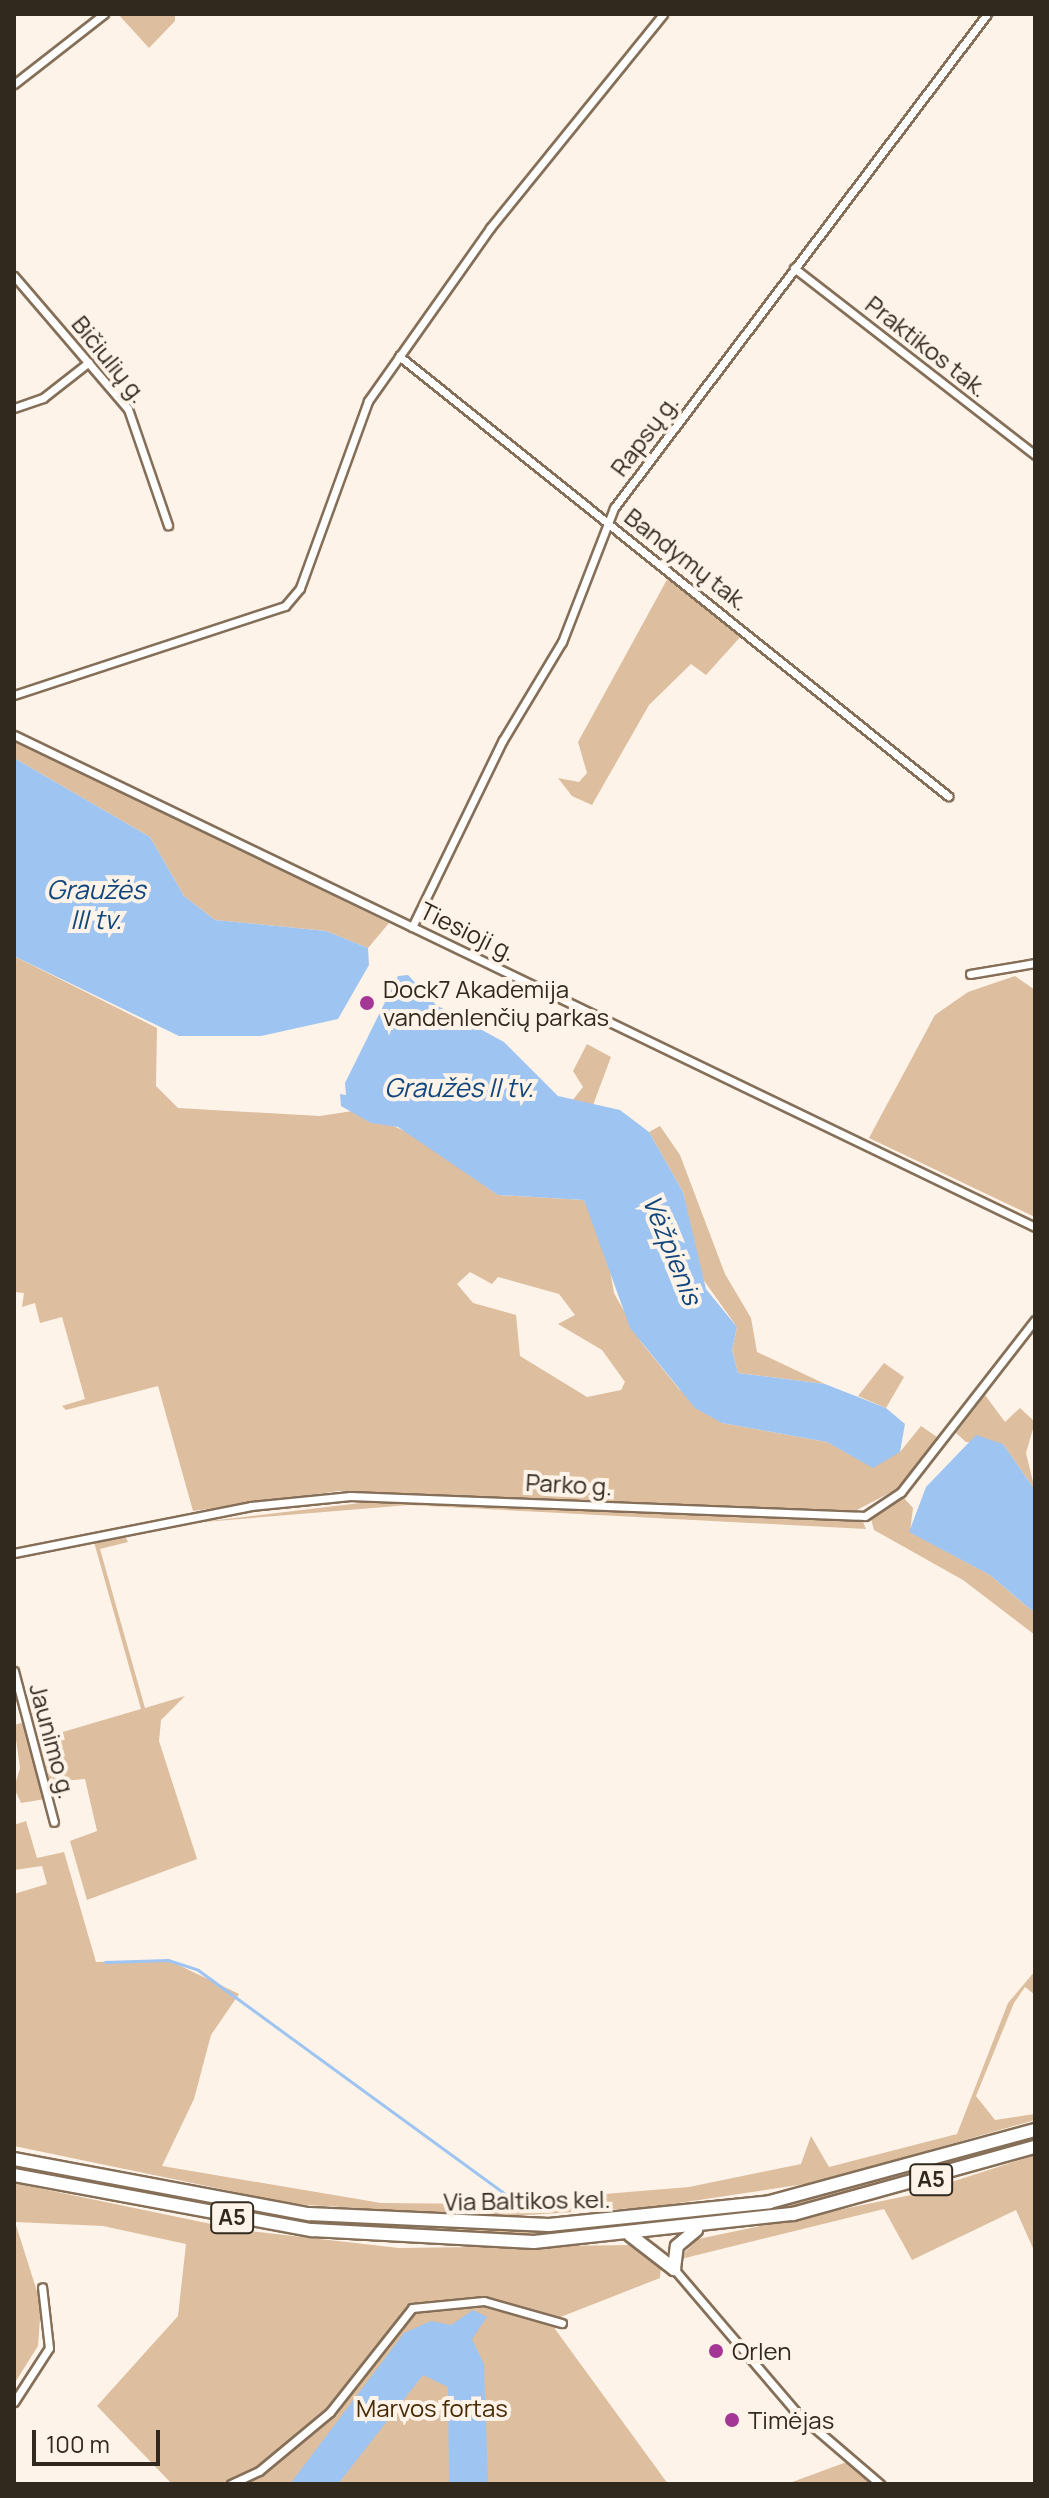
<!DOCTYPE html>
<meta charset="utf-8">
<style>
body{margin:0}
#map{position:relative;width:1049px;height:2498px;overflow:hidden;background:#fdf3e8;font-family:Manrope,sans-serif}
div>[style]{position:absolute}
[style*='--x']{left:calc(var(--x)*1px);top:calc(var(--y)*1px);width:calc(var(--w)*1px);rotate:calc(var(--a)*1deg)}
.green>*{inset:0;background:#ddbe9f}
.water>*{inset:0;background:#9ec4f1}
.stream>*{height:3px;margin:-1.5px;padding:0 1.5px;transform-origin:1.5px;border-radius:1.5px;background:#9ec4f1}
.roads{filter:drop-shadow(2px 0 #856f58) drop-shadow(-2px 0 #856f58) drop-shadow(0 2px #856f58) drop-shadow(0 -2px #856f58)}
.street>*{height:7px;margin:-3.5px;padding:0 3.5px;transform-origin:3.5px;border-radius:3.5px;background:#fff}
.highway>*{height:12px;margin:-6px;padding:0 6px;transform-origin:6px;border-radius:6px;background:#fff}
.dots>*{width:22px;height:22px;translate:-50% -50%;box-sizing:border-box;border:4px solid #fdf3e8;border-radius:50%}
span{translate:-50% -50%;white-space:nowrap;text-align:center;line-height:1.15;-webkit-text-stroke:8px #fdf3e8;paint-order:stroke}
.shield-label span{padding:2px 6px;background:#fdf3e8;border:2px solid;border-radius:6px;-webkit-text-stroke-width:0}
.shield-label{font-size:22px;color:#31281e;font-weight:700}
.street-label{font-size:24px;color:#31281e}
.poi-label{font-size:24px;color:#31281e}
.left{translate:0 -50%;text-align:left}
.park-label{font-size:24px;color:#472b06}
.water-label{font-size:26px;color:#12477d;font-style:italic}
.frame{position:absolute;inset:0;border:16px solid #31281e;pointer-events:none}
.scale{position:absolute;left:32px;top:2430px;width:128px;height:36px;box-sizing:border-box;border:4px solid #31281e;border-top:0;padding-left:10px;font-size:24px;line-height:28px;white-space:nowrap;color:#31281e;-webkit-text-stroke:6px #fdf3e8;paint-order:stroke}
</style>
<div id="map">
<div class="green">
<i style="clip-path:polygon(118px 14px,175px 14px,175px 21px,149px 48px)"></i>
<i style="clip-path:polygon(669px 576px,743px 634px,706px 675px,691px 664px,649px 705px,592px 805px,572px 796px,558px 778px,579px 782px,587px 773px,578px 742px)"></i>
<i style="clip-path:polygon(14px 742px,184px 823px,389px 923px,368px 948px,326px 931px,215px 920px,184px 896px,150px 837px,14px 758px)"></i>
<i style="clip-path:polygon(evenodd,14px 956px,157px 1028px,156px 1086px,178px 1108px,320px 1116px,359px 1110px,413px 1135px,498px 1195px,584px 1200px,607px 1253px,614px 1293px,641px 1342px,679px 1389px,722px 1423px,827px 1442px,862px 1461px,900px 1452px,921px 1426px,937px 1437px,897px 1489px,853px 1512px,339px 1491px,193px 1511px,158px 1386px,66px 1410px,62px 1406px,85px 1399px,62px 1317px,40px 1323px,35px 1303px,22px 1307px,24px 1293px,14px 1292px,14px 956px,470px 1272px,492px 1284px,498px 1277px,559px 1294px,575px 1315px,558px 1324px,602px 1350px,625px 1382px,621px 1390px,587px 1397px,520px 1356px,516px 1315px,473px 1303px,457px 1284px,470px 1272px)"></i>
<i style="clip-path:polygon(1015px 976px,1035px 990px,1035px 1217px,869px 1138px,935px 1015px,968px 992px)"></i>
<i style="clip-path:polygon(587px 1044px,611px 1057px,593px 1105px,572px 1101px,583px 1087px,573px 1071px)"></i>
<i style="clip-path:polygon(660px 1126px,680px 1155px,725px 1274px,751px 1318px,757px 1352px,825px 1384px,738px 1373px,732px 1350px,737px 1327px,700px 1275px,683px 1192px,649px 1132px)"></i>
<i style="clip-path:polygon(884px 1363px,904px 1377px,886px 1408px,858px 1396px)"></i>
<i style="clip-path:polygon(985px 1395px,1005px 1422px,1020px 1408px,1035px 1422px,1026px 1453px,1035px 1490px,1003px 1444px,966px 1442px,956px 1433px)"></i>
<i style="clip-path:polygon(903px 1497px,913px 1508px,910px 1532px,990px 1575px,1035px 1613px,1035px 1635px,963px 1580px,874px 1530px,871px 1519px)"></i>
<i style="clip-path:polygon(377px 1501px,863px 1522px,866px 1529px,409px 1505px,192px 1523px)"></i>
<i style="clip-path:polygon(125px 1536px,128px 1542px,100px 1549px,145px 1708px,185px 1696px,161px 1720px,159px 1741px,197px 1859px,87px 1900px,70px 1841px,97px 1831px,85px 1779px,50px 1782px,28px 1700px,38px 1697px,49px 1736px,141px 1709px,94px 1542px)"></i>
<i style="clip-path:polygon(21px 1723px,26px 1726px,45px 1799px,21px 1803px,14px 1788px,20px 1768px,14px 1725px)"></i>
<i style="clip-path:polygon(26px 1821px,37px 1858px,64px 1852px,96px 1962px,168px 1960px,239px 1994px,211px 2035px,194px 2099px,162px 2166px,381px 2203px,485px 2204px,689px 2187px,801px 2164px,811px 2136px,829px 2167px,957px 2134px,1008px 2003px,1035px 1971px,1035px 1995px,1025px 1987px,1014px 2003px,976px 2096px,995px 2120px,1035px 2114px,1035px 2120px,818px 2182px,652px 2207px,495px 2217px,293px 2204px,14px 2146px,14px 1894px,47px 1884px,42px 1866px,14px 1870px,14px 1825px)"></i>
<i style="clip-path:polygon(1035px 2136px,1002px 2152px,894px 2185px,791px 2208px,708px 2221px,541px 2234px,374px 2231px,235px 2212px,14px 2169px,340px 2223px,540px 2231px,785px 2205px)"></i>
<i style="clip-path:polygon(1035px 2155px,1035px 2253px,1016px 2210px,912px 2260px,884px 2209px,677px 2260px,698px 2239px,911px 2195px)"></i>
<i style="clip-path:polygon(14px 2183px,240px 2230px,399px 2248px,634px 2245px,661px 2264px,660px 2278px,558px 2318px,555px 2329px,668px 2484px,172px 2484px,97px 2406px,178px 2316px,186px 2244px,103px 2226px,15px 2222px,41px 2304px,38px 2346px,14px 2384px)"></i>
<i style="clip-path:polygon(852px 2460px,880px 2484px,787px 2484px)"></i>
</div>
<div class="water">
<i style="clip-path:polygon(14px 758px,150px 837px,184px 896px,215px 920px,326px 931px,368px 948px,369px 965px,338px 1019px,261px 1036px,179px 1036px,14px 956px)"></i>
<i style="clip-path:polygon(408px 975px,436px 1005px,504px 1042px,558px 1096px,620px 1110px,649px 1132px,683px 1192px,706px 1289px,737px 1327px,732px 1350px,738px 1373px,825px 1384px,886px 1408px,905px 1424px,900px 1452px,873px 1468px,827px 1442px,722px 1423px,695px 1408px,630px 1328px,584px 1200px,498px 1195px,398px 1127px,371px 1123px,341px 1106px,340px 1094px,346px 1095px,345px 1083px,398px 976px)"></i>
<i style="clip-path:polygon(976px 1435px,1003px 1444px,1035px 1490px,1035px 1613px,990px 1575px,909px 1532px,926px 1487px)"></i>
<i style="clip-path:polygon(473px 2310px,487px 2317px,472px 2339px,484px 2364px,488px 2484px,449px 2484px,448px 2387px,423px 2375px,338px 2484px,290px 2484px,404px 2333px,431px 2321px,451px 2325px)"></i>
</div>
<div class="stream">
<i style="--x:105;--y:1962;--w:63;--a:-1.8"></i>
<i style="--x:168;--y:1960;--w:32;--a:18"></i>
<i style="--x:198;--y:1970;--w:399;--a:36.1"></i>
</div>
<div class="roads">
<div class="street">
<i style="--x:14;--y:84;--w:114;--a:-37.9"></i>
<i style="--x:794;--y:268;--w:305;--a:37.8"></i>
<i style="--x:14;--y:276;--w:175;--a:49.4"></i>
<i style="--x:128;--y:409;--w:123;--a:71"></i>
<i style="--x:399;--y:356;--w:704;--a:38.71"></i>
<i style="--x:14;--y:408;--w:31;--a:-19"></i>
<i style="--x:43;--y:398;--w:58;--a:-38"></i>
<i style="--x:14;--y:695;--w:285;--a:-18.2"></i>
<i style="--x:285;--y:606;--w:23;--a:-50"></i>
<i style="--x:300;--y:588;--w:199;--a:-70"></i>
<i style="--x:368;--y:401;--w:212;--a:-54.8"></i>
<i style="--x:490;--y:228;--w:275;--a:-51"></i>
<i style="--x:14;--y:735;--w:1133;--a:25.73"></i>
<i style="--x:412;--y:927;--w:208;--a:-64.1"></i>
<i style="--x:503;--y:740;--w:114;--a:-59"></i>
<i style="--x:562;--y:642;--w:144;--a:-68.8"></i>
<i style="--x:614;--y:508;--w:619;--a:-52.94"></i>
<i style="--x:970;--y:974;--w:66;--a:-9.6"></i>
<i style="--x:14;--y:1553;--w:242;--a:-11.2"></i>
<i style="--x:251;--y:1506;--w:100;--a:-5.8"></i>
<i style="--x:350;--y:1496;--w:515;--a:2.22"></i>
<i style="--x:865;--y:1516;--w:43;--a:-33.7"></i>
<i style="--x:901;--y:1492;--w:218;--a:-52.1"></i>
<i style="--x:14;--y:1671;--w:156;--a:75.2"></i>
<i style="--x:674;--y:2269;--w:188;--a:49.5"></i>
<i style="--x:796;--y:2412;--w:111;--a:40.6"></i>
<i style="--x:14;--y:2402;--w:64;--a:-57.1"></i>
<i style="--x:49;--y:2348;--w:61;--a:-96.5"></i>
<i style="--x:231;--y:2484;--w:31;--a:-25"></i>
<i style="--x:259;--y:2471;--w:92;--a:-39.7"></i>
<i style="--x:330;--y:2412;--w:132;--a:-51.7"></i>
<i style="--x:412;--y:2308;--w:72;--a:-5.6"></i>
<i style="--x:484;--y:2301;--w:81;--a:15.8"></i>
</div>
<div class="highway">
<i style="--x:14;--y:2159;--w:300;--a:10.6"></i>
<i style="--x:309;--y:2214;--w:240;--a:2.6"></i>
<i style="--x:549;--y:2225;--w:222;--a:-5.9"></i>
<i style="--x:770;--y:2202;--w:275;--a:-15.2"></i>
<i style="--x:14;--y:2175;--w:303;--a:10.5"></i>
<i style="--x:312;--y:2230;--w:222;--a:3.1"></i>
<i style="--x:534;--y:2242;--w:261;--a:-6.2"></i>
<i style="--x:793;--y:2214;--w:251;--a:-15.5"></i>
<i style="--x:630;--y:2235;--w:56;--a:37.7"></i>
<i style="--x:674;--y:2269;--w:23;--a:-83"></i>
<i style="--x:677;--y:2246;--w:25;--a:-40"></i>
</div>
</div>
<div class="dots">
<i style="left:367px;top:1003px;background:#a43795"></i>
<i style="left:716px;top:2351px;background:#a43795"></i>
<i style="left:732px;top:2420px;background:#a43795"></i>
</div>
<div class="shield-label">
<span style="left:931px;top:2180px">A5</span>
<span style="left:232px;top:2218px">A5</span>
</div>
<div class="street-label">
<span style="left:927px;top:346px;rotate:38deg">Praktikos tak.</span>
<span style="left:110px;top:359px;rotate:51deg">Bičiulių g.</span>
<span style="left:644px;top:435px;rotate:-53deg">Rapsų g.</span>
<span style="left:687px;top:559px;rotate:38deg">Bandymų tak.</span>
<span style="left:468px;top:931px;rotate:26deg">Tiesioji g.</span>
<span style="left:569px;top:1484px;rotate:3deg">Parko g.</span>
<span style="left:53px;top:1741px;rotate:75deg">Jaunimo g.</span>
<span style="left:527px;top:2200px;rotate:-1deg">Via Baltikos kel.</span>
</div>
<div class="poi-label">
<span class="left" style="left:383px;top:1003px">Dock7 Akademija<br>vandenlenčių parkas</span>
<span class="left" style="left:732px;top:2351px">Orlen</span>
<span class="left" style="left:748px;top:2420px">Timėjas</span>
</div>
<div class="park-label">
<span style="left:432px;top:2408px">Marvos fortas</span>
</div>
<div class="water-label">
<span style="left:96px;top:905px">Graužės<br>III tv.</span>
<span style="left:459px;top:1088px">Graužės II tv.</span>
<span style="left:672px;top:1250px;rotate:68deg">Vėžpienis</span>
</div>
<div class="frame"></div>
<div class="scale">100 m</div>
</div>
